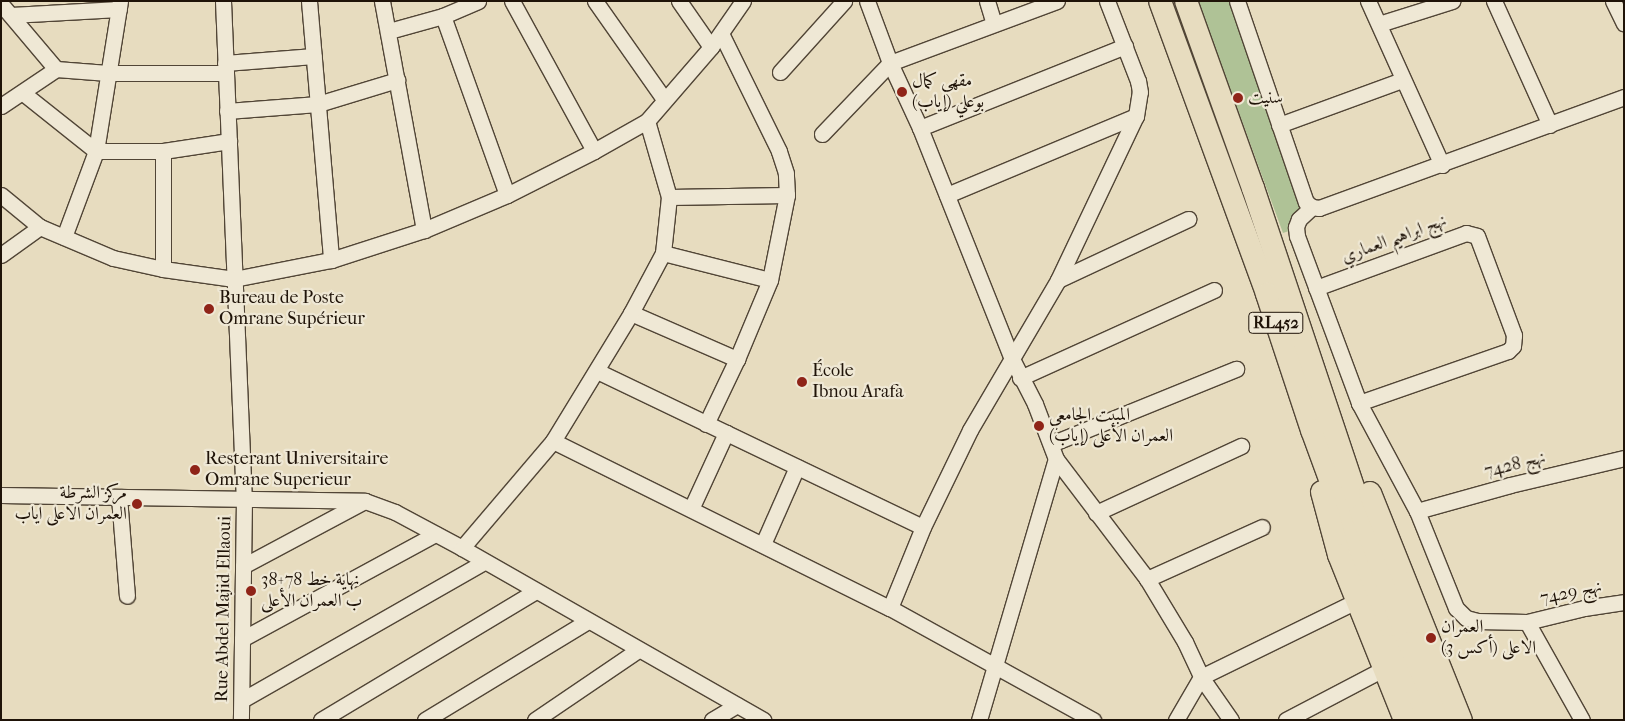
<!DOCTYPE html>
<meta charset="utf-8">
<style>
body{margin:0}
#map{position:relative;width:1625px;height:721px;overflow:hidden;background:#e7dcbf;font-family:"IM FELL French Canon",Amiri,serif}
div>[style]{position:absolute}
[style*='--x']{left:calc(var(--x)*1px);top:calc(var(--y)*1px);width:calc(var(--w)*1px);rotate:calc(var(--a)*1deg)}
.green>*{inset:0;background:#afc296}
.roads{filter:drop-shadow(1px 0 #514536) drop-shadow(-1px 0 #514536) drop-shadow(0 1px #514536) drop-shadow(0 -1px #514536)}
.minor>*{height:15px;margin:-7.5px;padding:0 7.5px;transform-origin:7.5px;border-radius:7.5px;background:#efe8d5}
.highway>*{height:22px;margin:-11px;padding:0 11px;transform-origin:11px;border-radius:11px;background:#e7dcbf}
.dots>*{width:14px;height:14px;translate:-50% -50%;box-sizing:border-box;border:2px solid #efe8d5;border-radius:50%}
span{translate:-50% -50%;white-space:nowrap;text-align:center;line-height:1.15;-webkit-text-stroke:4.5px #efe8d5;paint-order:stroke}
.shield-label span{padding:1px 4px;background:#efe8d5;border:1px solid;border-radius:4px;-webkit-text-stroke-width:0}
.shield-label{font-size:16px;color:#1f1308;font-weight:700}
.poi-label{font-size:18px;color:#1f1308}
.left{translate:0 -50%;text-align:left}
.right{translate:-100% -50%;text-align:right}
.street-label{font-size:18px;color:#1f1308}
.frame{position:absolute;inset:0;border:2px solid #1f1308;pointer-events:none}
</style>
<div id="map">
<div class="green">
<i style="clip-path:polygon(1198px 1px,1229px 1px,1307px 225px,1283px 233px)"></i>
</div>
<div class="roads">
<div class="minor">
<i style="--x:223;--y:1;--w:498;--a:87.6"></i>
<i style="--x:244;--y:499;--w:221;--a:90.8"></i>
<i style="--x:309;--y:1;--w:260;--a:85.1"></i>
<i style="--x:382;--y:1;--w:233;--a:79.6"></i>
<i style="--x:512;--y:1;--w:171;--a:61.3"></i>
<i style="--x:595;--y:1;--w:120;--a:54.9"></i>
<i style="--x:679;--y:1;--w:56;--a:55.2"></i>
<i style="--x:867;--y:1;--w:66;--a:69.6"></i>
<i style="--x:890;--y:63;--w:72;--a:65.2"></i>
<i style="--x:920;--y:128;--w:246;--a:68.3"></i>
<i style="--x:1011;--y:357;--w:53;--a:62.9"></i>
<i style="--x:1035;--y:404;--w:59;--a:69.1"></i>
<i style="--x:1056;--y:459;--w:151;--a:52.8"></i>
<i style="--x:1147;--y:579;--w:74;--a:58.9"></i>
<i style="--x:1185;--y:642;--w:38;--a:65"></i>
<i style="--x:1201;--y:677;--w:50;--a:120.2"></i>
<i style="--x:987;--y:1;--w:24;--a:73"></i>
<i style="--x:1237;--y:1;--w:213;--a:71.1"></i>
<i style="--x:1306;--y:202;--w:8;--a:40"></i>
<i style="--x:1312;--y:207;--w:7;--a:8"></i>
<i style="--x:1319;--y:208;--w:325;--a:-20"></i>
<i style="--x:1368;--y:1;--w:180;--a:65.7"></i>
<i style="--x:1494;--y:1;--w:136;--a:65.7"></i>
<i style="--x:1613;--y:1;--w:25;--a:64"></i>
<i style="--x:1;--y:4;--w:85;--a:49.8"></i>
<i style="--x:56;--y:69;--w:52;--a:4.4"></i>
<i style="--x:108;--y:73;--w:118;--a:0"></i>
<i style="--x:11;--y:15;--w:108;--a:-3.2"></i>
<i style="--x:443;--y:16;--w:190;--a:70.3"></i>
<i style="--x:1379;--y:24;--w:77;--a:-17.5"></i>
<i style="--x:389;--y:31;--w:56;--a:-15.5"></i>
<i style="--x:443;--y:16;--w:38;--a:-23"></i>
<i style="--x:225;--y:63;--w:89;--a:-4.5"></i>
<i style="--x:780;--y:72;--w:96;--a:-48"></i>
<i style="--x:23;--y:93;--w:93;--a:38.5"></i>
<i style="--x:96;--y:151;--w:67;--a:0"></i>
<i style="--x:163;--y:151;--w:67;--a:-8.6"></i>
<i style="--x:1;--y:106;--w:66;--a:-33.9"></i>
<i style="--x:227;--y:111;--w:91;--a:-4.4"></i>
<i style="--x:318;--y:104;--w:83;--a:-16.9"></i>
<i style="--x:1279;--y:125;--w:131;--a:-20.1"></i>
<i style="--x:920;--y:128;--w:221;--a:-21.8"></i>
<i style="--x:822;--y:134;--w:98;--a:-46.2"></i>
<i style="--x:890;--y:63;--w:178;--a:-20.4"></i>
<i style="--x:163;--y:151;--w:118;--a:90"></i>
<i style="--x:1;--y:195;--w:50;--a:39.4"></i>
<i style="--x:40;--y:227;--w:79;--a:23"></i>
<i style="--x:113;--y:258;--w:51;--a:12.4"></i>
<i style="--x:163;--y:269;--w:72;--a:8"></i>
<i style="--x:234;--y:279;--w:99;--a:-11.1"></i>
<i style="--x:331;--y:260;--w:98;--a:-17.9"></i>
<i style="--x:424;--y:230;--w:90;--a:-22.9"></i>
<i style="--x:507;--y:195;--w:97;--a:-26.8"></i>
<i style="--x:594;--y:151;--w:61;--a:-29.5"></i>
<i style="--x:647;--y:121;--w:98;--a:-49.1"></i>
<i style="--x:711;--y:47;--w:56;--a:-55.2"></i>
<i style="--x:947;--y:195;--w:205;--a:-22.7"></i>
<i style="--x:669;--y:197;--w:118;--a:-1"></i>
<i style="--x:1312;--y:207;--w:18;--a:137"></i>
<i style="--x:1299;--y:219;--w:9;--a:111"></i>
<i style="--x:1296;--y:227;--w:9;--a:84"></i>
<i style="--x:1297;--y:236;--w:178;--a:69.6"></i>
<i style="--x:1359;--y:403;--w:123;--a:61.8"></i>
<i style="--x:1417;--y:511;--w:105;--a:68.1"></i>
<i style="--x:1456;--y:608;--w:14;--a:45"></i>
<i style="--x:1466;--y:618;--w:11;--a:15"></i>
<i style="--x:1477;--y:621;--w:50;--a:1.1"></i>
<i style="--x:1527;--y:622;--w:59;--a:-13.8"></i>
<i style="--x:1584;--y:608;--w:40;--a:-8.5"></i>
<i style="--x:64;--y:237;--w:92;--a:-69.6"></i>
<i style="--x:96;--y:151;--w:152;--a:-80.9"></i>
<i style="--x:663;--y:253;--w:110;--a:14.2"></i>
<i style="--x:1;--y:255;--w:48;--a:-35.7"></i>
<i style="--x:1058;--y:280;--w:144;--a:-25.1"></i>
<i style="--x:1316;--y:288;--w:160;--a:-20.1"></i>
<i style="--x:1466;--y:233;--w:11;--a:15"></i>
<i style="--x:1477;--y:236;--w:106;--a:69.5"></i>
<i style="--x:1514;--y:335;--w:11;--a:95"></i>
<i style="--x:1513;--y:346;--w:7;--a:135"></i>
<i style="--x:1508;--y:351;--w:158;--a:160.8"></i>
<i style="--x:631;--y:313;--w:116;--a:23.5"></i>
<i style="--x:597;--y:371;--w:361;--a:25.6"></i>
<i style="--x:1020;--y:378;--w:213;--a:-24.4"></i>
<i style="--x:706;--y:424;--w:72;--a:-64.5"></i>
<i style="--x:737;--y:359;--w:86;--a:-67.3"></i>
<i style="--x:770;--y:280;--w:87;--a:-78.7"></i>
<i style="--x:787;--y:195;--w:22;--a:-93"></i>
<i style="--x:786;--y:173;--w:23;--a:-108"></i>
<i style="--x:779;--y:151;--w:131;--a:-116.2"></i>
<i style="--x:553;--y:441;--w:376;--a:26.4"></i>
<i style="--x:890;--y:608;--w:232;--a:28.9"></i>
<i style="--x:1051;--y:444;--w:200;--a:-22.1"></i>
<i style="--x:1;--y:495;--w:364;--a:0.9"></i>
<i style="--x:365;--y:501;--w:32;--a:20"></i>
<i style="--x:395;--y:512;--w:76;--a:28.2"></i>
<i style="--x:462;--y:548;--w:347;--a:29.7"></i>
<i style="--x:119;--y:497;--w:99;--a:85.4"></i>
<i style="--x:691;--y:509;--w:84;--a:-65.3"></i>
<i style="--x:1417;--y:511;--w:97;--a:-15.6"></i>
<i style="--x:1510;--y:485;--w:117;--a:-13.3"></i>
<i style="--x:1096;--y:513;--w:160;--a:-24.8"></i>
<i style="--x:763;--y:544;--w:84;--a:-66.2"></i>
<i style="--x:462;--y:548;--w:140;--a:-49.6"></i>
<i style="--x:553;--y:441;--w:150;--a:-58.6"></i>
<i style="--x:631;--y:313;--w:68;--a:-61.9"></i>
<i style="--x:663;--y:253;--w:56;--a:-83.9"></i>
<i style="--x:669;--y:197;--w:79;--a:-106.1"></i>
<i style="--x:243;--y:566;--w:136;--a:-28.1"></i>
<i style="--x:1147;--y:579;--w:126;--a:-24.3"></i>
<i style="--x:890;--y:608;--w:87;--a:-67.8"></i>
<i style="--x:923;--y:527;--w:108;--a:-64.1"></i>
<i style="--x:970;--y:430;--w:174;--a:-59.6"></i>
<i style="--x:1058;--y:280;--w:182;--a:-64.6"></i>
<i style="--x:1136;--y:116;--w:24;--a:-81"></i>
<i style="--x:1140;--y:92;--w:11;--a:-100"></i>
<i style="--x:1138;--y:81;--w:86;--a:-111.2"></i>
<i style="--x:1527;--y:622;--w:112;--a:60.7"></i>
<i style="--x:242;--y:639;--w:220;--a:-28.5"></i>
<i style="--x:242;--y:700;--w:279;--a:-29.7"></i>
<i style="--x:321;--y:720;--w:251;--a:-31"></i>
<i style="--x:425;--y:720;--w:191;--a:-31.3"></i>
<i style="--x:535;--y:720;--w:125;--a:-34.2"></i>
<i style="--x:712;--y:720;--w:29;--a:-31"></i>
<i style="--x:979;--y:720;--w:272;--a:-73.6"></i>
<i style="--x:1231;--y:720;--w:52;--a:-124.9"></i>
<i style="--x:1201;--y:677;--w:173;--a:-26.1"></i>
<i style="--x:1286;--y:720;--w:110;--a:-27.7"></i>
</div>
<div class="highway">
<i style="--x:1160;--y:1;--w:312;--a:69.9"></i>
<i style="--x:1267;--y:294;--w:143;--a:71.7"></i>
<i style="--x:1312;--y:430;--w:230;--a:69.9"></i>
<i style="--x:1391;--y:646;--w:81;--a:66.6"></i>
<i style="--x:1186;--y:1;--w:199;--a:70.3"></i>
<i style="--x:1253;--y:188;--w:344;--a:71.5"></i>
<i style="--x:1362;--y:514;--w:137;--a:70"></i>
<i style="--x:1409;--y:643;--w:84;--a:66.8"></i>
<i style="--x:1322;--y:492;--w:65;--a:74.9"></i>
<i style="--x:1339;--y:555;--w:178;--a:68.2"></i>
<i style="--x:1370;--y:493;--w:245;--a:68.2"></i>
</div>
</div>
<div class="dots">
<i style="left:902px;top:92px;background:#8f2418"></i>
<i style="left:1238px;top:98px;background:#8f2418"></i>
<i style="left:209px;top:309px;background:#8f2418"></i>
<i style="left:802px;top:382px;background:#8f2418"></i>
<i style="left:1039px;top:426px;background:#8f2418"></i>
<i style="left:195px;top:470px;background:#8f2418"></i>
<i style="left:137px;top:504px;background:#8f2418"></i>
<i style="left:251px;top:591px;background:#8f2418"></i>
<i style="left:1431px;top:638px;background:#8f2418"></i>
</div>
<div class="shield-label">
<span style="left:1276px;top:323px">RL452</span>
</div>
<div class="poi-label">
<span class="left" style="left:912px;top:92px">مقهى كمال<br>بوعلي (إياب)</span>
<span class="left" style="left:1248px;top:98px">سنيت</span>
<span class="left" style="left:219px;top:309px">Bureau de Poste<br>Omrane Supérieur</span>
<span class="left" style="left:812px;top:382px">École<br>Ibnou Arafa</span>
<span class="left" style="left:1049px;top:426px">المبيت الجامعي<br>العمران الأعلى (إياب)</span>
<span class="left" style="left:205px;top:470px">Resterant Universitaire<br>Omrane Superieur</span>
<span class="right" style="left:127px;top:504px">مركز الشرطة<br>العمران الاعلى اياب</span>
<span class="left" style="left:261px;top:591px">نهاية خط 78+38<br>ب العمران الأعلى</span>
<span class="left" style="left:1441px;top:638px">العمران<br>الاعلى (أكس 3)</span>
</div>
<div class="street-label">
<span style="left:1394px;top:239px;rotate:-20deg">نهج ابراهيم العماري</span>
<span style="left:1515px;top:465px;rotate:-14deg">نهج 7428</span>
<span style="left:1571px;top:593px;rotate:-12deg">نهج 7429</span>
<span style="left:224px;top:609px;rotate:-89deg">Rue Abdel Majid Ellaoui</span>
</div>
<div class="frame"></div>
</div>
